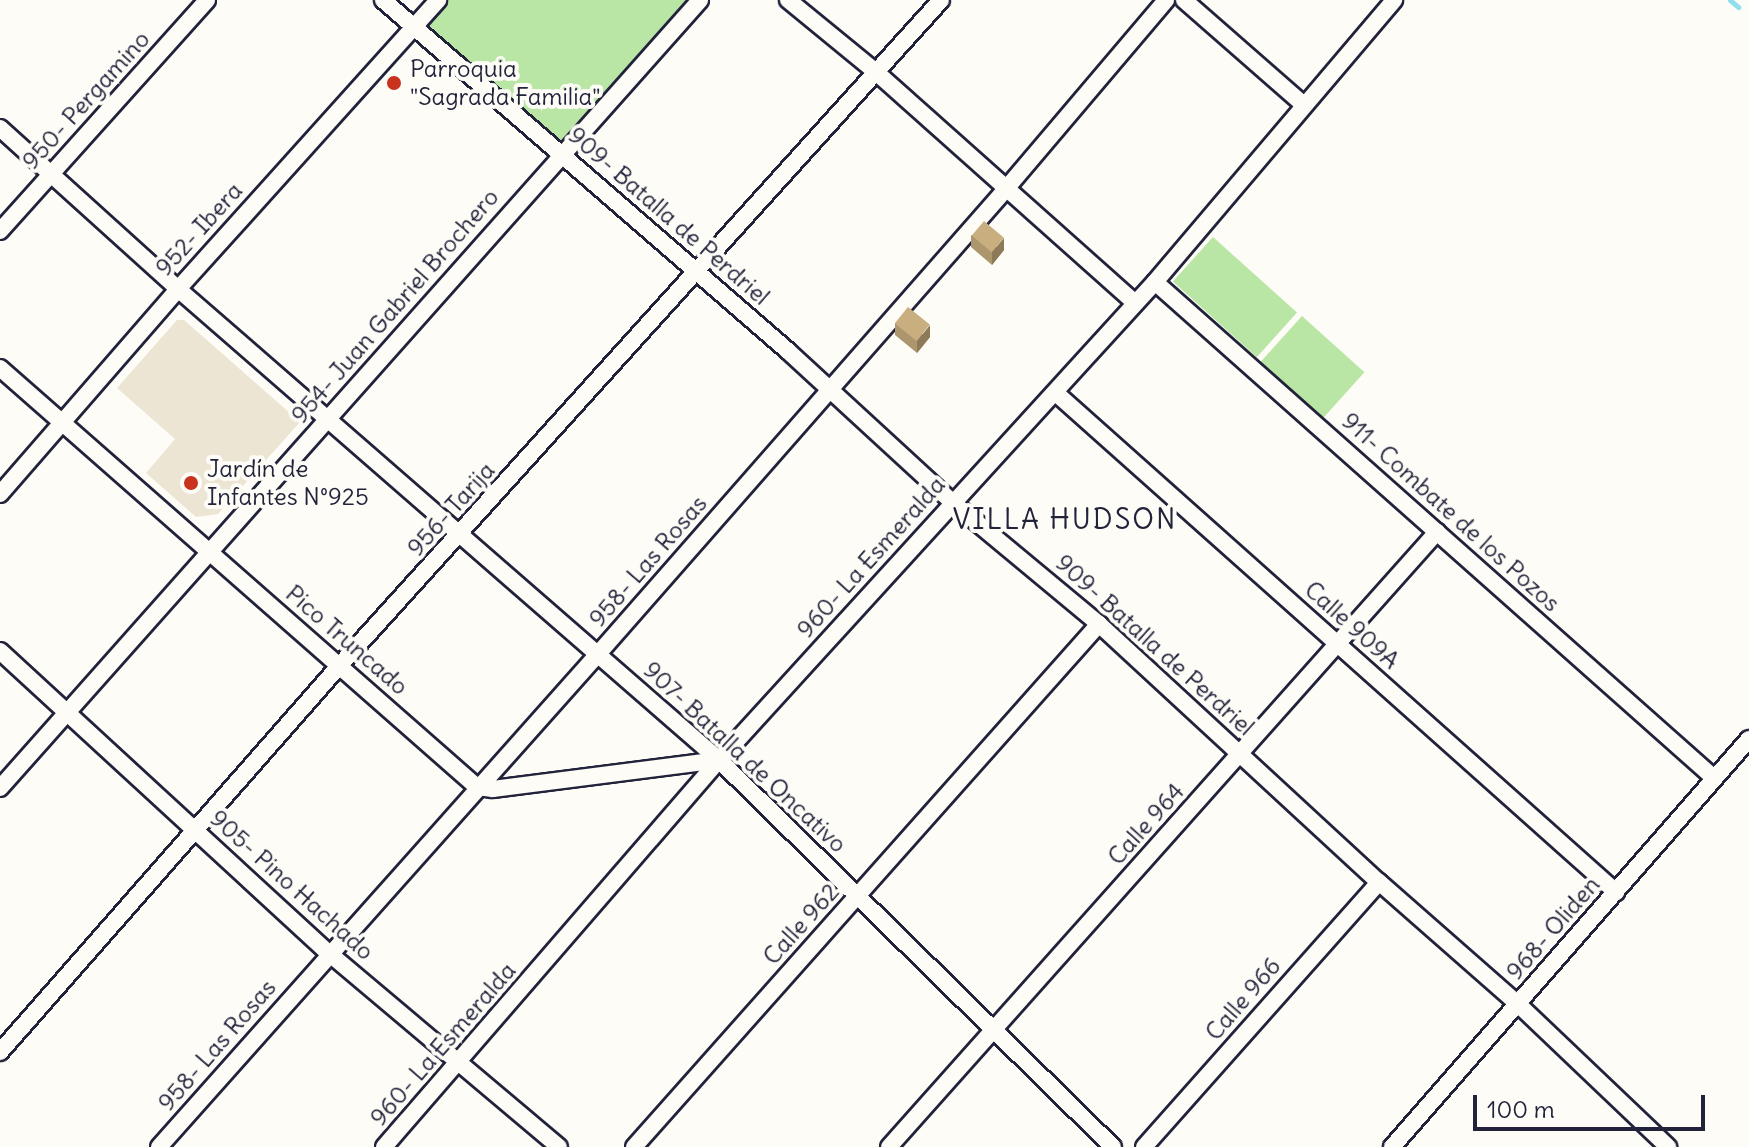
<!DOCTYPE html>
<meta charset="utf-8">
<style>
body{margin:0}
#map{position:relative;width:1749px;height:1147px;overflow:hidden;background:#fdfcf7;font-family:Delius,sans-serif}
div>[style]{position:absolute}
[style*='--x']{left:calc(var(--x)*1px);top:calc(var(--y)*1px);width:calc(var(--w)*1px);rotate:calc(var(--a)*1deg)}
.built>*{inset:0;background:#ede5d3}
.green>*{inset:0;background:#b9e6a4;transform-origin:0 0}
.stream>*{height:5px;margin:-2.5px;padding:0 2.5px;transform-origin:2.5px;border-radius:2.5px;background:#90dfed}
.roads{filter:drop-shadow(2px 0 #22223b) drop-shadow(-2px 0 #22223b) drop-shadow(0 2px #22223b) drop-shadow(0 -2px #22223b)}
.street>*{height:16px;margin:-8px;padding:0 8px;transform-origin:8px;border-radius:8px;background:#fdfcf7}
.wall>*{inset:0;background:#ad966d}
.shaded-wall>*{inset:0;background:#8d7a59}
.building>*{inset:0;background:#c9ae7f;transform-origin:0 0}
.dots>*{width:22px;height:22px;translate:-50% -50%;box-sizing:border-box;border:4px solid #fdfcf7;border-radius:50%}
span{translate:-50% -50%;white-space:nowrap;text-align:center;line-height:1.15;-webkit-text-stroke:8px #fdfcf7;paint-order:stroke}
.poi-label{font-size:24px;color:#22223b}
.left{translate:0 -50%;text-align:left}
.street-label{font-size:24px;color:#22223b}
.quarter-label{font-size:28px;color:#22223b;letter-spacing:2px}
.scale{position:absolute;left:1473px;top:1095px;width:232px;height:36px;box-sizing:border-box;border:4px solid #22223b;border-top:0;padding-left:10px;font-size:24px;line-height:28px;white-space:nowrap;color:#22223b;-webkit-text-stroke:6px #fdfcf7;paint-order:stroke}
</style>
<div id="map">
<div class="built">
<i style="clip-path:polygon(177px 320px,184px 320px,300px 422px,218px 514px,196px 517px,146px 473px,175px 439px,117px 388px)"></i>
</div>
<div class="green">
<i style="clip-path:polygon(449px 0,692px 0,560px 147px,424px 26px)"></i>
<i style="left:1213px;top:237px;width:113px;height:60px;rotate:42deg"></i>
<i style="left:1302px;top:316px;width:84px;height:62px;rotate:42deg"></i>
</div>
<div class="stream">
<i style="--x:1730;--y:0;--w:11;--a:41"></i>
</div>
<div class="roads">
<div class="street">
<i style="--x:383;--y:0;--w:536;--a:40.91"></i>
<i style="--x:788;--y:351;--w:223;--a:42.6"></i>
<i style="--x:952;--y:502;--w:191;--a:39.7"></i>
<i style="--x:1099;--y:624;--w:381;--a:42.7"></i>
<i style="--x:1379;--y:882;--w:186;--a:41.3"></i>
<i style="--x:1519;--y:1005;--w:206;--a:43.6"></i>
<i style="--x:788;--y:0;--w:114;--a:39.3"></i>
<i style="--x:876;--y:72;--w:347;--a:41.7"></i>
<i style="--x:1184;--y:0;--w:159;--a:41.2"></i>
<i style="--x:0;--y:128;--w:240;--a:42.1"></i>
<i style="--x:178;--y:289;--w:717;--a:41.04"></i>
<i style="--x:719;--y:760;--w:552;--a:44.49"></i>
<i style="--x:0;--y:231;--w:310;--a:-48.1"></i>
<i style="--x:1155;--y:282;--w:747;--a:41.58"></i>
<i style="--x:0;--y:368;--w:635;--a:41.3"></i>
<i style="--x:477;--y:787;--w:16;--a:7"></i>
<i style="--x:493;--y:789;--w:228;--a:-7.3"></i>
<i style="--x:1057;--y:394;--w:749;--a:41.7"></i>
<i style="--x:0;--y:494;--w:271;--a:-49"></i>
<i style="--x:178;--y:289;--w:389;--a:-48"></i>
<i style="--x:0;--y:651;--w:448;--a:42.6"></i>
<i style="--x:330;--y:954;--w:299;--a:40.1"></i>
<i style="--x:0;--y:788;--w:1054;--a:-48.38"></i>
<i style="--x:0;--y:1052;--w:515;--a:-48.7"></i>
<i style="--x:340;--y:665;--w:896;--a:-47.89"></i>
<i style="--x:159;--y:1147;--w:660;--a:-48.32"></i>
<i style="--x:598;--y:654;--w:617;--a:-48.74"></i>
<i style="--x:1005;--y:190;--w:249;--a:-49.7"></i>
<i style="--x:384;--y:1147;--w:512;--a:-49.12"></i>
<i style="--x:719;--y:760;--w:647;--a:-47.63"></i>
<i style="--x:1155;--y:282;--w:370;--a:-49.7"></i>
<i style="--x:634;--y:1147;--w:700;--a:-48.36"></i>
<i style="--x:889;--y:1147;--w:824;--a:-48.3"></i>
<i style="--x:1144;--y:1147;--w:354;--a:-48.4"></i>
<i style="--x:1392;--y:1147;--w:542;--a:-48.81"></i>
</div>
</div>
<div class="wall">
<i style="clip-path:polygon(971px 235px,1004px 250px,992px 265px,971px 247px)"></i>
<i style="clip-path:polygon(895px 323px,930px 337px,917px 353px,895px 335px)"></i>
</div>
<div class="shaded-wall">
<i style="clip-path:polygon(1004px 238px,1004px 250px,992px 265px,992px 252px)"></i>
<i style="clip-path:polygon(930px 325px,930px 337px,917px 353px,917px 341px)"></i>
</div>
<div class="building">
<i style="left:984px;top:221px;width:26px;height:19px;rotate:40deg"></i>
<i style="left:908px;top:307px;width:28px;height:21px;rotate:39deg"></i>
</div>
<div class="dots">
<i style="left:394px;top:83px;background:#c8321e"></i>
<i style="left:191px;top:483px;background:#c8321e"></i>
</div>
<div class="poi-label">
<span class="left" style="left:410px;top:83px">Parroquia<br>"Sagrada Familia"</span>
<span class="left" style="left:207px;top:483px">Jardín de<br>Infantes N°925</span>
</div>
<div class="street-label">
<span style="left:86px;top:100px;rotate:-48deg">950- Pergamino</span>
<span style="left:669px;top:216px;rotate:41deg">909- Batalla de Perdriel</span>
<span style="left:199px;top:229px;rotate:-48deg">952- Ibera</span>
<span style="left:395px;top:306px;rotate:-49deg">954- Juan Gabriel Brochero</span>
<span style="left:451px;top:509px;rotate:-48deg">956- Tarija</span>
<span style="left:1451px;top:512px;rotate:42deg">911- Combate de los Pozos</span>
<span style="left:871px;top:557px;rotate:-48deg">960- La Esmeralda</span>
<span style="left:648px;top:561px;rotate:-49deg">958- Las Rosas</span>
<span style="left:1352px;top:625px;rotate:42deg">Calle 909A</span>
<span style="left:347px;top:640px;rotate:41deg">Pico Truncado</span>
<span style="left:1155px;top:645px;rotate:42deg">909- Batalla de Perdriel</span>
<span style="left:745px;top:757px;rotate:43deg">907- Batalla de Oncativo</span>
<span style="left:1146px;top:824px;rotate:-48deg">Calle 964</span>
<span style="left:292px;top:885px;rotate:42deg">905- Pino Hachado</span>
<span style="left:801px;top:924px;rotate:-48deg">Calle 962</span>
<span style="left:1553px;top:928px;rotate:-49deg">968- Oliden</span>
<span style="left:1243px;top:999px;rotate:-49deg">Calle 966</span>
<span style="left:443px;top:1044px;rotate:-49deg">960- La Esmeralda</span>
<span style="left:217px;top:1045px;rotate:-49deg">958- Las Rosas</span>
</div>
<div class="quarter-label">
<span style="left:1065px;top:519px">VILLA HUDSON</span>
</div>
<div class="scale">100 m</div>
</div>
